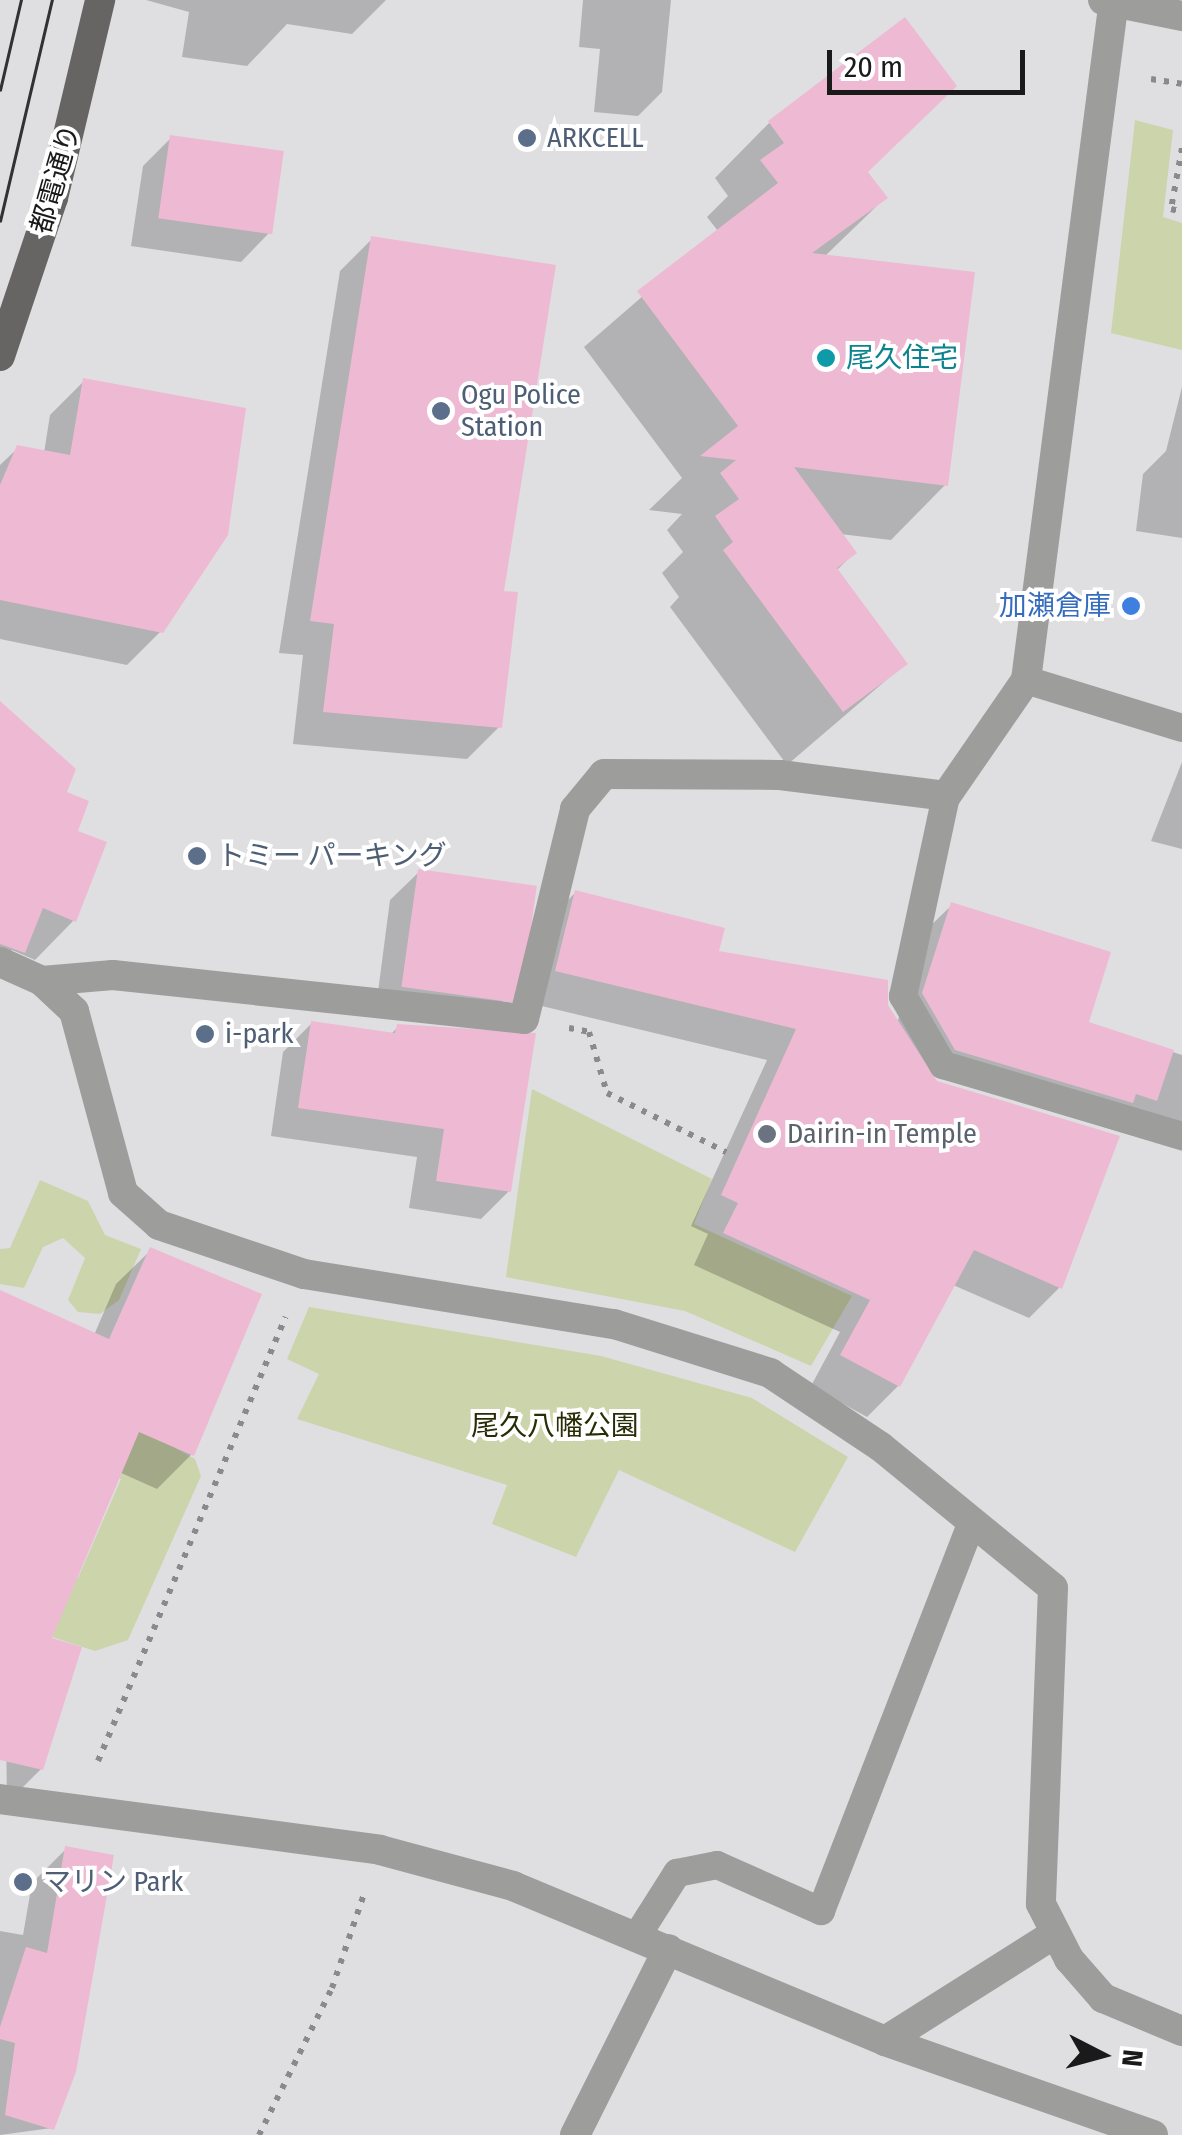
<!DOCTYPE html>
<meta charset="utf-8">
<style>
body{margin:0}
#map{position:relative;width:1182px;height:2135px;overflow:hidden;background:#dfdfe2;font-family:"Fira Sans Condensed","Noto Sans JP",sans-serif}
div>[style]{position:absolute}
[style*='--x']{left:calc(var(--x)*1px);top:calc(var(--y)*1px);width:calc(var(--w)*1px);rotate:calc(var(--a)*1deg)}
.green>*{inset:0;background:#ccd4ab}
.shadow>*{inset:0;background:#0003}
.building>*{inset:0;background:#eebad3;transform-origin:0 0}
.path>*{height:6px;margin-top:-3px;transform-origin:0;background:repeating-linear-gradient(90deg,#8a8a8c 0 5px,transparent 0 13px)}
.service>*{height:28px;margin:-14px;padding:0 14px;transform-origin:14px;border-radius:14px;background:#9d9d9c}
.minor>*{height:30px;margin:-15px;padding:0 15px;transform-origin:15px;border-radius:15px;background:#9d9d9c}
.primary>*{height:30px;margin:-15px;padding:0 15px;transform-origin:15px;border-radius:15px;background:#676564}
.tram>*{height:2.5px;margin:-1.25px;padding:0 1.25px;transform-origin:1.25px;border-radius:1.25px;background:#323233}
.dots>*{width:28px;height:28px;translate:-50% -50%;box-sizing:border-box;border:5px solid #fff;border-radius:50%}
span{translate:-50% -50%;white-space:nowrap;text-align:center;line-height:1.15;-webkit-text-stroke:8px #fff;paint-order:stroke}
.service-label{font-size:28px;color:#4e5e75}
.left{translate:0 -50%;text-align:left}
.street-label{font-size:28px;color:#1a1a1b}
.culture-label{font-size:28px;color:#0d838f}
.shop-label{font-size:28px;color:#366cbe}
.right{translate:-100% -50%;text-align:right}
.worship-label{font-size:28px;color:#5b616d}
.park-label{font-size:28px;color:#282d06}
.north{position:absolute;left:1052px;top:2005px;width:100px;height:100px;-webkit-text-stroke:8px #fff;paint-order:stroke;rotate:96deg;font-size:28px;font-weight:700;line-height:40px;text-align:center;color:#1a1a1b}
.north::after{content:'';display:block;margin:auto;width:35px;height:45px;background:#1a1a1b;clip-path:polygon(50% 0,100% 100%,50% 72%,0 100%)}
.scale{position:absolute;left:827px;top:50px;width:198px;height:45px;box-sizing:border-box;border:5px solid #1a1a1b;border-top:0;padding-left:12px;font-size:30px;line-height:35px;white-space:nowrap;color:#1a1a1b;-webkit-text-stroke:8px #fff;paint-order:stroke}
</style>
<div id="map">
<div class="green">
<i style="clip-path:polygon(1135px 120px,1173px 130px,1163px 217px,1182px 223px,1182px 350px,1111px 333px)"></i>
<i style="clip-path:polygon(532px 1089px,712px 1179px,694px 1224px,852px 1296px,811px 1366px,685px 1311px,506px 1277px)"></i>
<i style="clip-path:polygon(40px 1180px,88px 1201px,105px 1235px,141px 1249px,119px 1300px,100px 1314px,78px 1312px,68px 1300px,85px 1258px,63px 1238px,43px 1247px,24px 1288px,0 1284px,0 1249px,10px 1248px)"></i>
<i style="clip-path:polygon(309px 1307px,601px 1356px,752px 1398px,848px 1457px,795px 1552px,619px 1470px,576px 1557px,492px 1524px,507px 1485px,297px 1419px,319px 1374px,287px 1359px)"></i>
<i style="clip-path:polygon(0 1427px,147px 1432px,195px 1459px,201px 1476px,128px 1640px,95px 1651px,0 1620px,0 1544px,78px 1578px,121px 1479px)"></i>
</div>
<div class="shadow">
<i style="clip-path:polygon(146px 0,386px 0,352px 34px,287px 24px,247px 66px,182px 57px,189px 12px)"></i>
<i style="clip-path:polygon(583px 0,671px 0,662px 92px,638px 116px,594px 112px,600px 49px,579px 47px)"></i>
<i style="clip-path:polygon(769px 123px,865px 173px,885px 198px,824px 257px,945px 485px,891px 540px,840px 534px,854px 553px,836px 571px,905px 664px,787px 765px,670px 607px,679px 597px,662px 573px,683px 552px,667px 530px,682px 514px,649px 510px,682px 478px,584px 347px,718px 231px,707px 217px,728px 196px,715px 178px)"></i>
<i style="clip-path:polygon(171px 138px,269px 233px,241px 262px,131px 246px,143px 166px)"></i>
<i style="clip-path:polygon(372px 239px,500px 726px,467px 759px,293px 744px,303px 655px,279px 653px,340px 271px)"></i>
<i style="clip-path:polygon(84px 381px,161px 631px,127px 665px,0 639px,0 465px,18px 448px,44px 453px,50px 415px)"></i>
<i style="clip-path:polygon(1182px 387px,1182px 538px,1136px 531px,1143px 474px,1166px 451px)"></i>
<i style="clip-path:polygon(0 723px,64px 793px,75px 832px,74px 920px,35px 960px,12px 950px,0 963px)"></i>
<i style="clip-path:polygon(1182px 762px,1182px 849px,1151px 841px)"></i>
<i style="clip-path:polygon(419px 872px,507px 997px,479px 1026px,375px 1015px,390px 900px)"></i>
<i style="clip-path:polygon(575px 893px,716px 953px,885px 1005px,897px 1023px,927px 929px,952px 905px,1086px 1024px,1182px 1055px,1182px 1151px,929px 1074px,1060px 1287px,1029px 1318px,953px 1285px,898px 1386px,867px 1417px,811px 1386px,840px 1332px,694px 1265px,708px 1234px,691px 1226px,767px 1060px,525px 1002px,544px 924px)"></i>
<i style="clip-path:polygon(312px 1023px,390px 1035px,398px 1027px,509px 1191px,481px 1219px,409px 1208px,417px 1157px,271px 1136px,283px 1052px)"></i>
<i style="clip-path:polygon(151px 1250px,258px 1295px,192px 1454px,157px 1489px,119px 1472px,49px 1639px,41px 1769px,7px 1803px,0 1293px,94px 1335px,116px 1284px)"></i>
<i style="clip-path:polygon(66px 1849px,52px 2128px,0 2135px,0 1931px,23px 1935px,32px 1883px)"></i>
</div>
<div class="building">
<i style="clip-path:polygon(905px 17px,957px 86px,868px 172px,888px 198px,812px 253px,975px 272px,948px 486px,794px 467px,857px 553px,837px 568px,908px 664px,843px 712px,723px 550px,733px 542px,715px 516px,739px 499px,720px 473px,736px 460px,700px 456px,738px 426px,637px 291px,778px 183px,760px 160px,784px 143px,768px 121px)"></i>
<i style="left:170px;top:135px;width:115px;height:84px;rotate:8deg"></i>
<i style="clip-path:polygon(371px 236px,556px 265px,504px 591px,518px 592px,502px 728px,323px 712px,334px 624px,310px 621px)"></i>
<i style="clip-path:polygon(83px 378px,246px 408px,228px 535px,163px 633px,0 600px,0 485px,17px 445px,70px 455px)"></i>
<i style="clip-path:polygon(0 701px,76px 769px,67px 792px,89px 801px,78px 831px,107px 842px,76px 922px,43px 908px,25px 953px,0 944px)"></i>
<i style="left:418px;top:869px;width:120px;height:119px;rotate:8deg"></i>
<i style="clip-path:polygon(575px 890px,725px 928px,719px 951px,888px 980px,888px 1005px,937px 1081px,1120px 1136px,1062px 1289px,974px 1250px,900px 1387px,840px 1355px,870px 1300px,723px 1233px,738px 1203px,721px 1195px,796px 1029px,555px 971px)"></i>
<i style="clip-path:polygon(951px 902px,1111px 952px,1089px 1022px,1174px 1050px,1157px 1101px,1136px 1094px,1133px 1103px,955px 1050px,922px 993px)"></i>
<i style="clip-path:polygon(311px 1021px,395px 1033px,397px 1024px,536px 1033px,511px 1192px,436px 1181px,444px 1129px,298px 1108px)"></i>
<i style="clip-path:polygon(150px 1247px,262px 1294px,194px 1456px,139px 1432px,52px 1638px,82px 1647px,43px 1770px,0 1760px,0 1290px,109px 1339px)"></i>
<i style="clip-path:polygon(65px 1846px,114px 1855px,76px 2072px,54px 2130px,5px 2115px,15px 2043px,0 2039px,0 2027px,26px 1947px,47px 1953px)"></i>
</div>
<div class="path">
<i style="--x:1151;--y:79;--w:31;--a:9"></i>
<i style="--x:1182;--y:148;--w:62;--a:100.2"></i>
<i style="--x:1171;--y:209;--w:11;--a:15"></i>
<i style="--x:569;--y:1028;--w:20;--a:11"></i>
<i style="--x:589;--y:1032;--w:64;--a:73.6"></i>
<i style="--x:607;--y:1093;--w:133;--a:26.4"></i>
<i style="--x:98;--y:1761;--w:482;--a:-67.1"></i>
<i style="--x:259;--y:2135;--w:164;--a:-63.6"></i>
<i style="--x:332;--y:1988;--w:99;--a:-71.2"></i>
</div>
<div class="service">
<i style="--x:1026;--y:680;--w:163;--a:17.1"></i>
<i style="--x:946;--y:796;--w:205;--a:102.1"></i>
<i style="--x:903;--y:996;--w:80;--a:59.9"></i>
<i style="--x:943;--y:1065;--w:249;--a:16.5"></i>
<i style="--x:637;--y:1936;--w:75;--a:-57.6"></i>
<i style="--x:677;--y:1873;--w:41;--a:-11.3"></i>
<i style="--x:717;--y:1865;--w:114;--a:23.9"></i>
<i style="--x:821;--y:1911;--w:417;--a:-68.8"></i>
</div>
<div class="minor">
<i style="--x:1103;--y:0;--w:81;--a:11.4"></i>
<i style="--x:0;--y:962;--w:46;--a:24.3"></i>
<i style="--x:42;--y:981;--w:44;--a:43.2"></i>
<i style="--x:74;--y:1011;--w:188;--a:74.9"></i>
<i style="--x:123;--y:1193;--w:48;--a:41.6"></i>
<i style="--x:159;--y:1225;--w:153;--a:18.7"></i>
<i style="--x:304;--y:1274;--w:314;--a:9.2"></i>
<i style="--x:614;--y:1324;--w:164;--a:17.4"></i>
<i style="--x:770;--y:1373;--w:133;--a:33.7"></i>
<i style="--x:881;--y:1447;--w:222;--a:39.3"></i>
<i style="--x:1053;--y:1588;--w:316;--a:92.2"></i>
<i style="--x:1041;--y:1904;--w:62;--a:63"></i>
<i style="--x:1069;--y:1959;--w:52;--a:48.9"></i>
<i style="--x:1103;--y:1998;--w:86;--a:22.7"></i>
<i style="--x:42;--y:981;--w:71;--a:-4.8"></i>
<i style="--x:113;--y:975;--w:413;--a:6.1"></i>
<i style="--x:524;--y:1019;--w:216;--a:-76.3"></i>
<i style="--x:575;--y:809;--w:45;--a:-50.4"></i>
<i style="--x:604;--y:774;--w:176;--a:0.3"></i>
<i style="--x:780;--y:775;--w:167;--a:7.2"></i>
<i style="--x:946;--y:796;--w:141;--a:-55.4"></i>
<i style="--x:1026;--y:680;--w:686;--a:-82.63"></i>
<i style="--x:0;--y:1799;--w:383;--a:7.6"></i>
<i style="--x:380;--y:1850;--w:138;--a:15.1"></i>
<i style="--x:513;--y:1886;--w:403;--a:22.6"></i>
<i style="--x:885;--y:2041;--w:284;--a:19.3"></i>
<i style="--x:885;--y:2041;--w:200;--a:-32.3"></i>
<i style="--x:575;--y:2135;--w:208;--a:-63.4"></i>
</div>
<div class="primary">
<i style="--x:0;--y:356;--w:167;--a:-71.5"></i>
<i style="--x:53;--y:198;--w:204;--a:-76.6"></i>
</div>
<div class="tram">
<i style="--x:0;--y:90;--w:92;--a:-76.9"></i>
<i style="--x:0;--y:221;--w:227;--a:-76.8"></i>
</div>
<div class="dots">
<i style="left:527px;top:138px;background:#5c6f8a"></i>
<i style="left:826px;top:358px;background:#0f9aa8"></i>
<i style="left:441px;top:411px;background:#5c6f8a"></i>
<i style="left:1131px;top:606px;background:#3f7fe0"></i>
<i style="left:197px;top:856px;background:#5c6f8a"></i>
<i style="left:205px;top:1034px;background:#5c6f8a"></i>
<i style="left:767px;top:1134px;background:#6b7280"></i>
<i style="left:23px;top:1882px;background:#5c6f8a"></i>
</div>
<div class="service-label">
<span class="left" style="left:547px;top:138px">ARKCELL</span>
<span class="left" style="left:461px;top:411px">Ogu Police<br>Station</span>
<span class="left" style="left:217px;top:856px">トミー パーキング</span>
<span class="left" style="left:225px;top:1034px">i-park</span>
<span class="left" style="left:43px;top:1882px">マリン Park</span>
</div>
<div class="street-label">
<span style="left:56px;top:179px;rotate:-74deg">都電通り</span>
</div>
<div class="culture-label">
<span class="left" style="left:846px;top:358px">尾久住宅</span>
</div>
<div class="shop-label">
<span class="right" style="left:1111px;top:606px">加瀬倉庫</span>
</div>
<div class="worship-label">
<span class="left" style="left:787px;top:1134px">Dairin-in Temple</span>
</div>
<div class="park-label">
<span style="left:555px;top:1426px">尾久八幡公園</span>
</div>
<div class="north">N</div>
<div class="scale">20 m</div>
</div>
